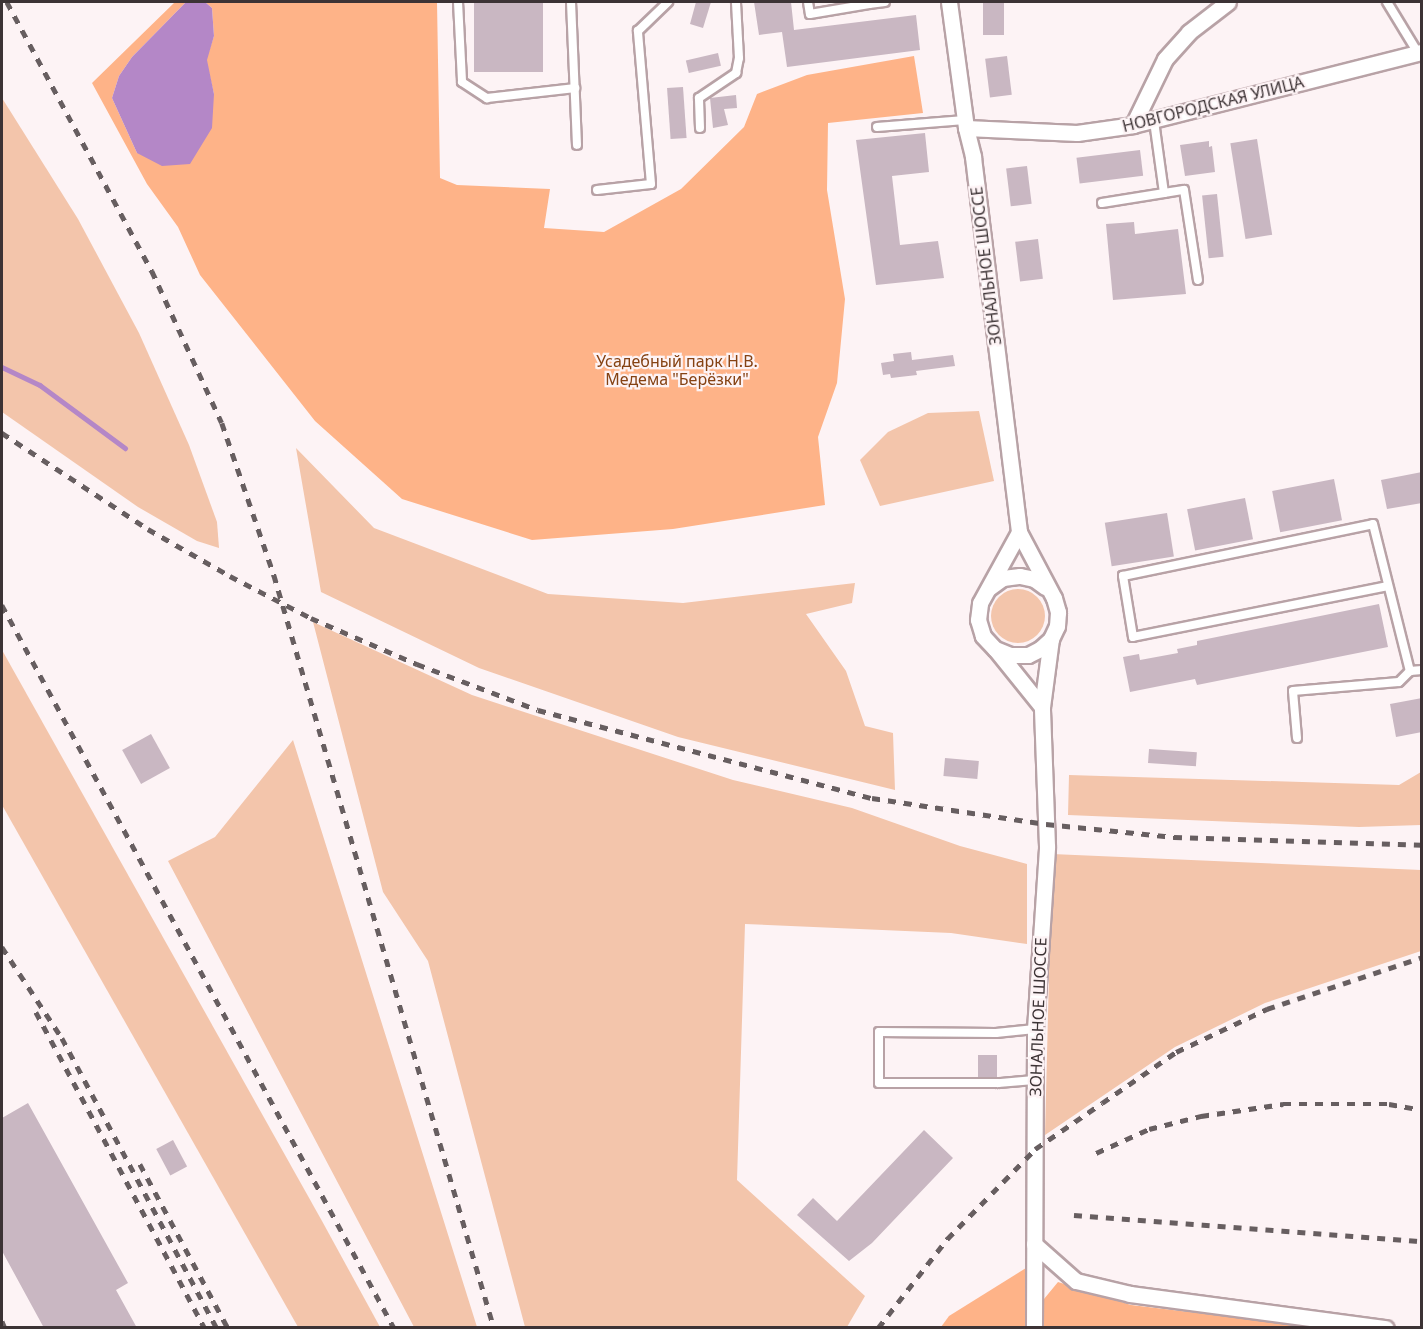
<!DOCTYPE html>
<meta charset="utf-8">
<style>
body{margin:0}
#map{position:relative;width:1423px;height:1329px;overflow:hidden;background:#fdf3f5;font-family:"Noto Sans",sans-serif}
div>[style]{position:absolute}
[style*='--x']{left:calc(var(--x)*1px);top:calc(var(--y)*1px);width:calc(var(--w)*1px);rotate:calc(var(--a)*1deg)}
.green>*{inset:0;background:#f3c5ab}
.round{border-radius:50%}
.forest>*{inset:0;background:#feb388}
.water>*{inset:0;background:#b487c7}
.stream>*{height:4.5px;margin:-2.25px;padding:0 2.25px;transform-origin:2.25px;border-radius:2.25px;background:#b487c7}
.building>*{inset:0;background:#c9b7c2;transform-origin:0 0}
.roads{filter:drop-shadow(2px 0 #b8a2a6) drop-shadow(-2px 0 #b8a2a6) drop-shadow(0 2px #b8a2a6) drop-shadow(0 -2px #b8a2a6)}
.service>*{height:8px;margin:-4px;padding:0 4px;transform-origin:4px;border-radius:4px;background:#fff}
.minor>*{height:15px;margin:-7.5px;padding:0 7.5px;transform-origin:7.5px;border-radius:7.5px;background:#fff}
.rail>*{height:4.5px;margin-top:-2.25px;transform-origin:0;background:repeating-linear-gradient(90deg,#675e60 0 8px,transparent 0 16px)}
span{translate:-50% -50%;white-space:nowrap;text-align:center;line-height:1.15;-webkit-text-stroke:4.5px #fdf3f5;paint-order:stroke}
.street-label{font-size:16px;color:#3c3335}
.park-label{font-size:16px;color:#854213}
.frame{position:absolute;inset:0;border:3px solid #3c3335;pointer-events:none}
</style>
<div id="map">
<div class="green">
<i style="clip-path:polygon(2px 98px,78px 219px,139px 333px,189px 445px,217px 522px,219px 548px,197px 541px,138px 507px,2px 412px)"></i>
<i style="clip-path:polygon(979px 411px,994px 481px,880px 506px,860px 460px,888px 432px,928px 413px)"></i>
<i style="clip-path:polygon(296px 448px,374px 528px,548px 594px,683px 603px,855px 583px,852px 603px,806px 614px,846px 671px,865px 726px,893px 733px,895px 790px,678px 737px,479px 668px,321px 592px)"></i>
<i class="round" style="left:991px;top:589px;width:54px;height:54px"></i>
<i style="clip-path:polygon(313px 622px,472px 695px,733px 780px,852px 808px,960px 846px,1027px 864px,1027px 944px,951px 933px,745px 924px,737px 1180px,865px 1296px,847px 1327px,525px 1327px,428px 961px,383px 892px)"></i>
<i style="clip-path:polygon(2px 650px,322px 1221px,380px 1327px,298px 1327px,2px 805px)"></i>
<i style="clip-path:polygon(293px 740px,477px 1327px,414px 1327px,168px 861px,215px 837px)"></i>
<i style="clip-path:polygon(1421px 772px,1421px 825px,1359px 827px,1068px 815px,1069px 775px,1399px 785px)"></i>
<i style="clip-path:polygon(1052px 854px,1421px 870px,1421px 951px,1265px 1003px,1175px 1047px,1045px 1135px)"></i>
</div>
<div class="forest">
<i style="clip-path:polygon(175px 2px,186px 2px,132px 57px,119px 76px,112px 98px,137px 153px,214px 94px,206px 60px,214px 36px,212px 8px,205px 2px,437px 2px,440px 178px,457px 185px,550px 189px,544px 228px,604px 232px,681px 189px,744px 127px,757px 94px,807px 75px,914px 56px,923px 113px,828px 123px,827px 190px,845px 299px,837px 383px,818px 437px,825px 505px,673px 529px,532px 540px,402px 499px,315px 421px,200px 275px,178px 227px,147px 184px,92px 83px)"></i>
<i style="clip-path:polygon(1026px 1268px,1025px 1327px,941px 1327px,949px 1316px)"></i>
<i style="clip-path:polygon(1058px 1282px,1131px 1305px,1313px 1327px,1044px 1327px,1044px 1299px)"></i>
</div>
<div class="water">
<i style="clip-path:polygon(186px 2px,205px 2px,212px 8px,214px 36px,207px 60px,214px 94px,212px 128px,190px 164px,162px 166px,137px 153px,112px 98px,119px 76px,132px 57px)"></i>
</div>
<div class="stream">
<i style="--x:2;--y:367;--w:42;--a:25.3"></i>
<i style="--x:40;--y:385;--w:106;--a:36.5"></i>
</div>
<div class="building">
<i style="left:474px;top:2px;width:69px;height:70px"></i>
<i style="clip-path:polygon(696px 2px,711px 2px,703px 28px,690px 24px)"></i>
<i style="clip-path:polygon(754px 2px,791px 2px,794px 30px,916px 15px,920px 50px,787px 67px,782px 32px,759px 35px)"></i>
<i style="left:983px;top:2px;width:21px;height:33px"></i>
<i style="left:718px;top:53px;width:13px;height:33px;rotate:77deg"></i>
<i style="left:1007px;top:56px;width:39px;height:22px;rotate:83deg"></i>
<i style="left:683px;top:87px;width:51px;height:16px;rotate:86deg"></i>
<i style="clip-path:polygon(736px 95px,737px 108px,724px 109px,728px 125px,713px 128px,710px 98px)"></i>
<i style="clip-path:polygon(925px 133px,929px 172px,892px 176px,900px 245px,938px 241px,944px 278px,876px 285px,856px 140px)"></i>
<i style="left:1257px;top:139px;width:97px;height:27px;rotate:81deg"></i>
<i style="clip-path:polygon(1209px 141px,1209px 147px,1212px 146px,1215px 172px,1185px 176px,1180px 145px)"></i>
<i style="left:1140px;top:150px;width:26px;height:64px;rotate:83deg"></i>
<i style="left:1027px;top:166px;width:38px;height:21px;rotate:83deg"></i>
<i style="left:1217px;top:194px;width:63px;height:15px;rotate:84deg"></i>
<i style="clip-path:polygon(1134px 222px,1135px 234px,1178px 229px,1186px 294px,1113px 300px,1106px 224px)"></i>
<i style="left:1038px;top:239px;width:40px;height:23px;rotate:83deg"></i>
<i style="clip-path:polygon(911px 352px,912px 360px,953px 355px,955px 366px,916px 371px,917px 375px,891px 378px,890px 374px,883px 375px,881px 363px,894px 361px,893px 354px)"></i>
<i style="clip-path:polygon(1422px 472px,1422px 503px,1387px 509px,1381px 480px)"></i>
<i style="left:1334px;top:479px;width:42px;height:63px;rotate:79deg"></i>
<i style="left:1245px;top:498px;width:42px;height:59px;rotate:79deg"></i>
<i style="left:1167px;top:513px;width:44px;height:63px;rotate:81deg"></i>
<i style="clip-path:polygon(1379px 604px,1388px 647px,1197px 685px,1195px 679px,1130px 692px,1123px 657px,1139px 654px,1140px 660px,1178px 653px,1177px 649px,1197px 645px,1197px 641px)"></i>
<i style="clip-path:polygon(1422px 698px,1422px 732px,1396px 737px,1390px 704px)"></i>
<i style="left:151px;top:734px;width:39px;height:33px;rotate:61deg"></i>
<i style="left:1149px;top:749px;width:48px;height:14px;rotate:4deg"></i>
<i style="left:945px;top:758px;width:34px;height:18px;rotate:5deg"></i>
<i style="left:978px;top:1055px;width:19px;height:22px"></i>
<i style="clip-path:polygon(28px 1103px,128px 1283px,116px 1290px,137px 1328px,44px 1328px,2px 1251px,2px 1118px)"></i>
<i style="clip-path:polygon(924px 1130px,953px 1158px,872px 1243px,849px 1261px,797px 1215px,813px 1198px,837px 1221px)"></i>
<i style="left:173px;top:1140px;width:30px;height:19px;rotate:62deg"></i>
</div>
<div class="roads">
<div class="service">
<i style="--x:458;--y:2;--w:80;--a:87.1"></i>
<i style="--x:462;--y:82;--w:30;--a:33"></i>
<i style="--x:487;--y:98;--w:89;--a:-6.5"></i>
<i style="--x:571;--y:2;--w:143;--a:87.6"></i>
<i style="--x:808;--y:2;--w:12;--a:81"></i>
<i style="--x:810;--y:14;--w:60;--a:-9.6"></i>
<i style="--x:869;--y:2;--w:2;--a:90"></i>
<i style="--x:869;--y:4;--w:16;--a:-7"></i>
<i style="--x:1387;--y:2;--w:60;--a:58.7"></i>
<i style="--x:877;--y:127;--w:88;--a:-4.5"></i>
<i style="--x:700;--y:128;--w:30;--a:-92"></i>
<i style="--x:699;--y:98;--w:45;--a:-34"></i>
<i style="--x:736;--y:73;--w:15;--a:-79"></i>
<i style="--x:739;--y:58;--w:56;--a:-93.1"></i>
<i style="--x:597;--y:190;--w:54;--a:-6.3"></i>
<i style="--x:651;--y:184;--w:154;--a:-94.9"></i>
<i style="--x:638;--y:31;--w:42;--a:-44"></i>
<i style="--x:1164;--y:193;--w:20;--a:-9"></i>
<i style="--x:1184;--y:190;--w:91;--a:81.2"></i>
<i style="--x:1102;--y:203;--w:63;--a:-9.2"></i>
<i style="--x:1164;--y:193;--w:73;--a:-97.9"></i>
<i style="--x:1388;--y:586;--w:260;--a:168.7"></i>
<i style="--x:1133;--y:637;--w:62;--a:-99.3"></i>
<i style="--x:1123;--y:576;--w:255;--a:-11.7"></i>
<i style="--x:1373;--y:524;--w:152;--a:75.9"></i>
<i style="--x:1410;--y:671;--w:12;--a:-5"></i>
<i style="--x:1297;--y:738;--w:47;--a:-94.9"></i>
<i style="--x:1293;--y:691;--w:106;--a:-4.9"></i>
<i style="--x:1399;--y:682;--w:16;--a:-45"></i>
<i style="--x:1034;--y:1080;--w:36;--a:175"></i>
<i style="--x:998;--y:1083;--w:119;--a:180"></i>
<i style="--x:879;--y:1083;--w:51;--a:-90"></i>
<i style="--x:879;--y:1032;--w:117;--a:0.5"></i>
<i style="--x:996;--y:1033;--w:39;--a:-6"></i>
</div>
<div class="minor">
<i style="--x:949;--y:2;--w:127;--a:82.3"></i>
<i style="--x:966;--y:128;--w:30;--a:76"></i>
<i style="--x:973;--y:157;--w:378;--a:83"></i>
<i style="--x:1019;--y:532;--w:75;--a:62.1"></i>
<i style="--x:1054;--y:598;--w:15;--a:74"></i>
<i style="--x:1058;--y:612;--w:14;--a:94"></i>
<i style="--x:1057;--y:626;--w:14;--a:115"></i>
<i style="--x:1051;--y:639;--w:15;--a:138"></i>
<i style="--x:1040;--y:649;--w:13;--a:153"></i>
<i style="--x:1028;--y:655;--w:18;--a:180"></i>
<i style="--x:1010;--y:655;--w:16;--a:-158"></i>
<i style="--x:995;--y:649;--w:18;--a:-133"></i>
<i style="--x:983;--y:636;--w:17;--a:-107"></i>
<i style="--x:978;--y:620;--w:17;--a:-83"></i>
<i style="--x:980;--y:603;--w:81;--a:-61.2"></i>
<i style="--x:1133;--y:125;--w:73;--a:-64.1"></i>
<i style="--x:1165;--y:59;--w:36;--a:-48"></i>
<i style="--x:1189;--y:32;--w:49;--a:-37.6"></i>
<i style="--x:966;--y:128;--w:111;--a:2.6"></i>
<i style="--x:1077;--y:133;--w:57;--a:-8.1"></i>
<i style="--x:1133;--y:125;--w:298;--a:-14.2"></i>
<i style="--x:989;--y:588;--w:17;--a:-36"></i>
<i style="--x:1003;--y:578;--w:17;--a:-7"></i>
<i style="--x:1020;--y:576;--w:14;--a:12"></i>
<i style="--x:1034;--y:579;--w:14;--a:36"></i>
<i style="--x:997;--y:651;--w:72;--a:51.2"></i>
<i style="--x:1034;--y:1244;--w:56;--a:41.4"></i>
<i style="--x:1076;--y:1281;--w:56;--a:13.5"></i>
<i style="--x:1130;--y:1294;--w:258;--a:7.6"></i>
<i style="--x:1034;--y:1328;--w:299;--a:-89.8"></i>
<i style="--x:1035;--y:1029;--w:183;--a:-86.2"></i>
<i style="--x:1047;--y:846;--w:139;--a:-92.1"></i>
<i style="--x:1042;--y:707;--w:69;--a:-82.5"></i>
</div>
</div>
<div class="rail">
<i style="--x:7;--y:2;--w:306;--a:61.7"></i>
<i style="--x:152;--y:271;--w:167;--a:65.3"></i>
<i style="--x:222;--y:423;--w:161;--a:71.1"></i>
<i style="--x:274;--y:575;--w:784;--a:73.71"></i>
<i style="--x:2;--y:433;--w:175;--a:33.3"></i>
<i style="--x:148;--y:529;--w:95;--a:29.8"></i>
<i style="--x:230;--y:576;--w:91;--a:27.4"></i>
<i style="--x:311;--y:618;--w:116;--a:23.5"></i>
<i style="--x:417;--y:664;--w:129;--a:20.8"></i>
<i style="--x:538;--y:710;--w:345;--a:14.8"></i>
<i style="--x:872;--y:798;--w:176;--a:8.5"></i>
<i style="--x:1046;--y:824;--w:129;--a:5.8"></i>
<i style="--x:1174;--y:837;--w:248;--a:1.8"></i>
<i style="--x:2;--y:605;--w:822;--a:61.53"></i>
<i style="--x:2;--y:947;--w:109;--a:56.6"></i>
<i style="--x:62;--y:1038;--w:329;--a:61.9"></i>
<i style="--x:36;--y:1012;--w:358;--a:61.9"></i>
<i style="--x:1096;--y:1153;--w:58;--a:-24.4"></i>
<i style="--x:1149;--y:1129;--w:54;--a:-14"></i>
<i style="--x:1201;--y:1116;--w:83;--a:-8.3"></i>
<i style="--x:1283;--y:1104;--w:106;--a:0"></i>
<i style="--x:1389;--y:1104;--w:34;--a:10"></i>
<i style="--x:140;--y:1164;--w:186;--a:61.8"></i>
<i style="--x:1074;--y:1215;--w:349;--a:4.3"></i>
<i style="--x:2;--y:1321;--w:8;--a:67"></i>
<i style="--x:878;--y:1328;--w:113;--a:-52.2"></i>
<i style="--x:947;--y:1239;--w:126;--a:-45.6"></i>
<i style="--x:1035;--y:1149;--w:81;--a:-34.5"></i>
<i style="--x:1102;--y:1103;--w:90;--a:-34.6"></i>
<i style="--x:1176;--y:1052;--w:101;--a:-25.3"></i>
<i style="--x:1267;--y:1009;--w:163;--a:-18.5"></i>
</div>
<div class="street-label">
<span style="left:1213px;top:104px;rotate:-14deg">НОВГОРОДСКАЯ УЛИЦА</span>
<span style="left:986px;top:266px;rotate:-97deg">ЗОНАЛЬНОЕ ШОССЕ</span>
<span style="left:1038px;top:1017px;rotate:-88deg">ЗОНАЛЬНОЕ ШОССЕ</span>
</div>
<div class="park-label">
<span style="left:677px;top:370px">Усадебный парк Н.В.<br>Медема "Берёзки"</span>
</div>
<div class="frame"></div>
</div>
